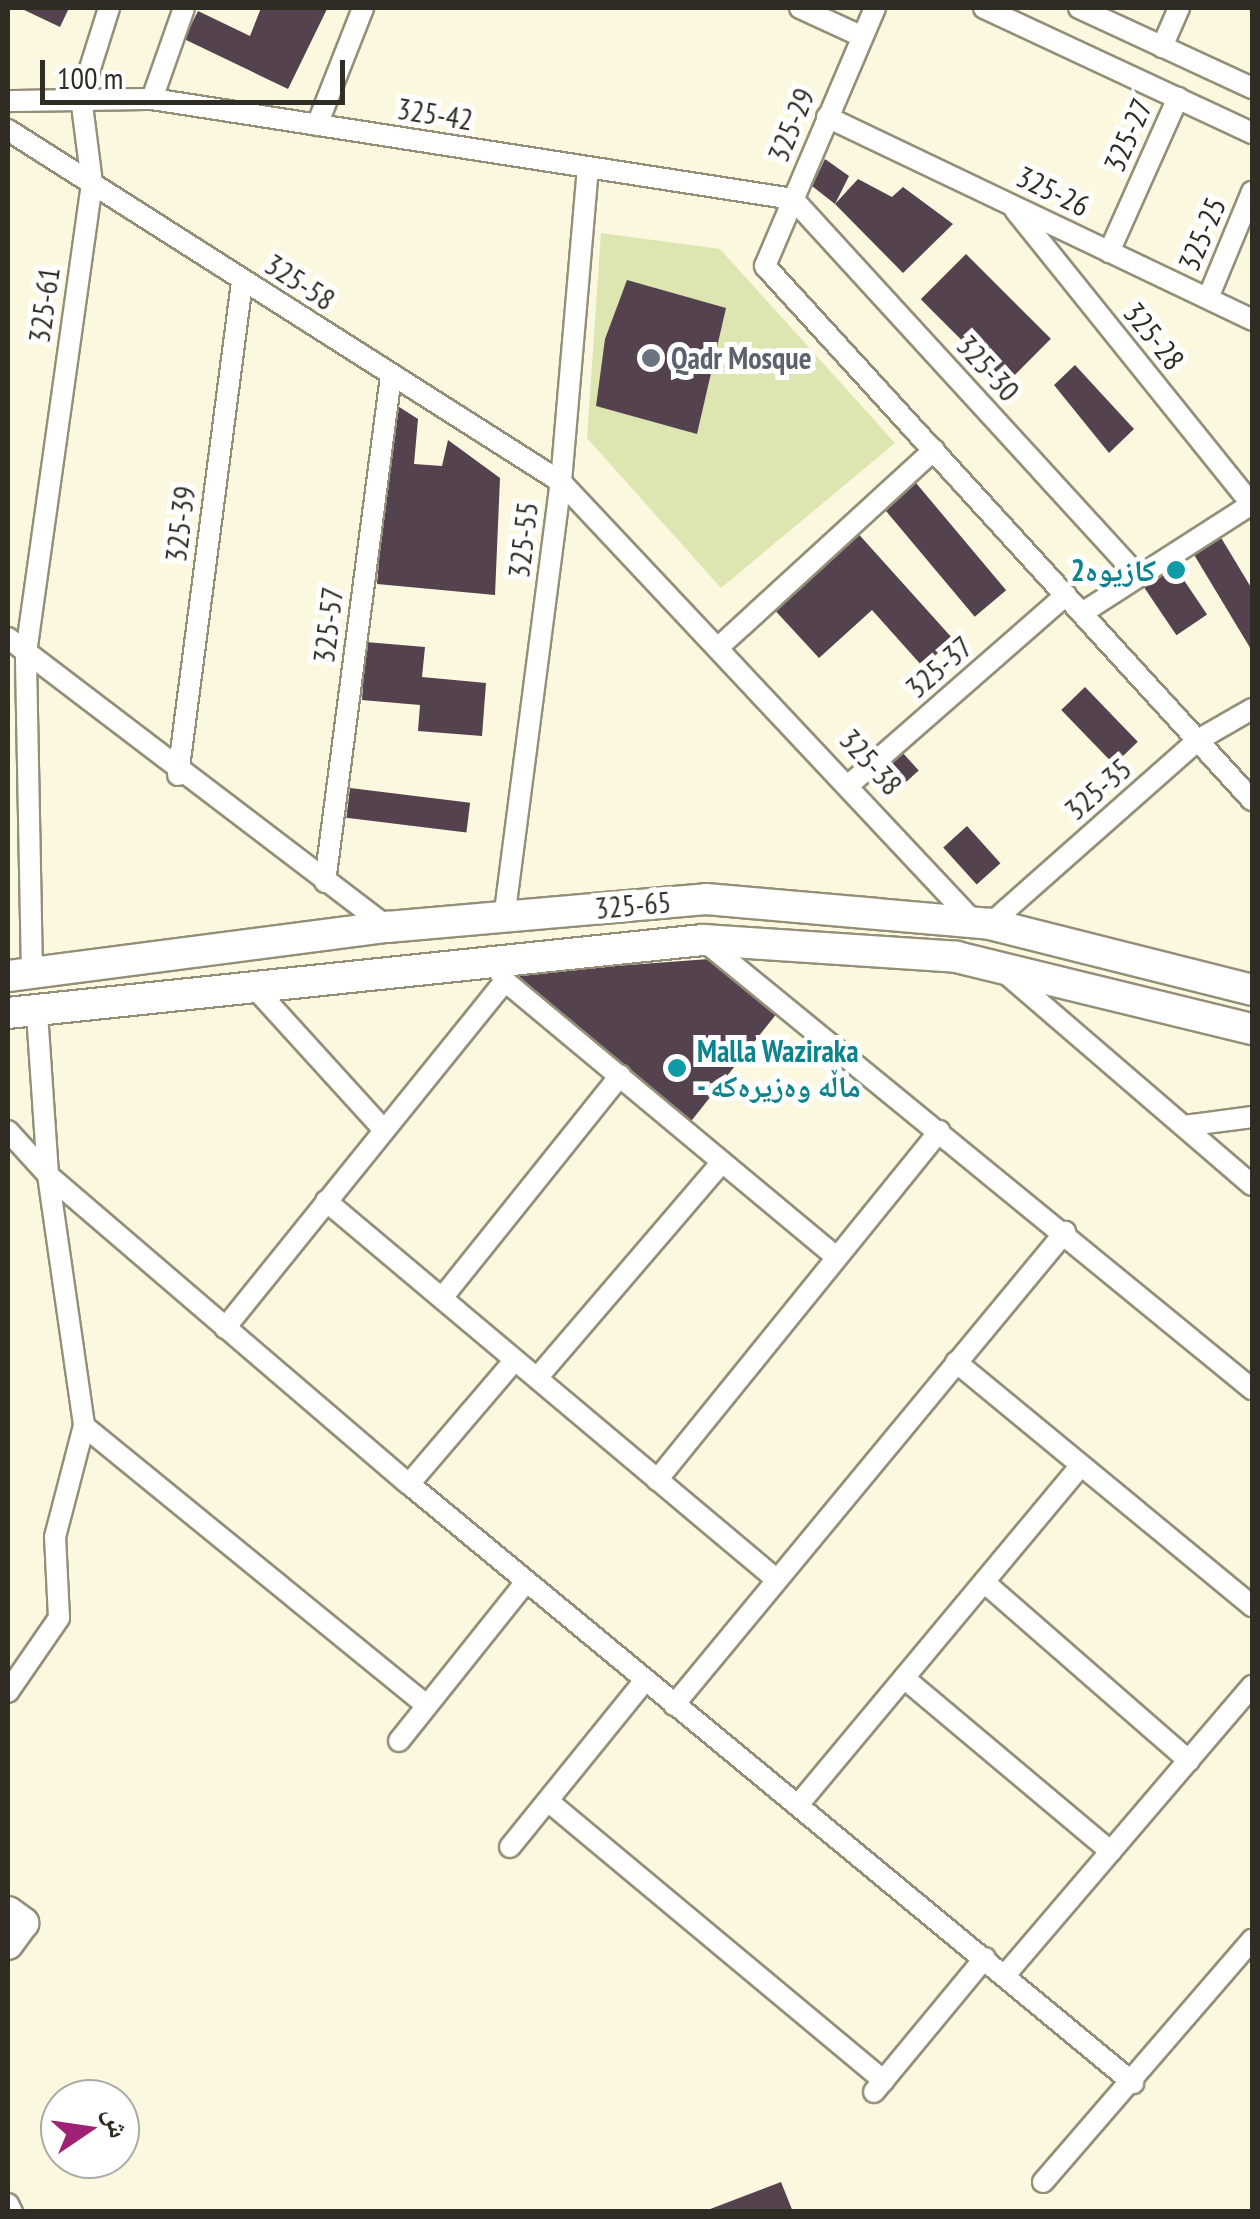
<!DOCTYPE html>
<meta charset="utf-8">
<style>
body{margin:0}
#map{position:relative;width:1260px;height:2219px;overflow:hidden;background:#fcf7df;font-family:"PT Sans Narrow","Noto Naskh Arabic",sans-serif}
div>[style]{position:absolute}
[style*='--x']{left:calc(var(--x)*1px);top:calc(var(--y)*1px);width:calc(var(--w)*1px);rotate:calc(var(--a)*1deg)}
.green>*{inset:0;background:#dde6b0}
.building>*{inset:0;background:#54424f;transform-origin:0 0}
.roads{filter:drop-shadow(2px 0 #938f79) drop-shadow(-2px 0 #938f79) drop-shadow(0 2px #938f79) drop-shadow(0 -2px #938f79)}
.street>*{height:20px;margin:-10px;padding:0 10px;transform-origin:10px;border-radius:10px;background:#fff}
.secondary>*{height:30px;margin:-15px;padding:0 15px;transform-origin:15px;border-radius:15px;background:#fff}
.dots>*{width:28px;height:28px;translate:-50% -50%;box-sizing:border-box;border:5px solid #fff;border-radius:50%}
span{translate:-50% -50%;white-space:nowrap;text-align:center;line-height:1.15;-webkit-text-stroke:10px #fff;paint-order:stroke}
.street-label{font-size:30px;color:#2e2c23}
.worship-label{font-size:30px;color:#5b616d;font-weight:700}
.left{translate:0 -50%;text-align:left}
.culture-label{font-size:30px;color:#0d838f;font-weight:700}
.right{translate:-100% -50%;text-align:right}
.frame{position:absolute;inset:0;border:10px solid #2e2c23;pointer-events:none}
.north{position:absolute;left:40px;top:2079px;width:100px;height:100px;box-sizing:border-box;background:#fff;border:2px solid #ababa7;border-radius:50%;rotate:77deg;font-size:28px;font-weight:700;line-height:40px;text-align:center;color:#2e2c23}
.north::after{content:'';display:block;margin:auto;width:35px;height:45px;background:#9f2176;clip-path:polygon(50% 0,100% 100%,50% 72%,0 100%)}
.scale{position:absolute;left:40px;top:60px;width:305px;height:45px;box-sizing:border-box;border:5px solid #2e2c23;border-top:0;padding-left:12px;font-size:30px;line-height:35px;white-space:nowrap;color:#2e2c23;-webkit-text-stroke:8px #fff;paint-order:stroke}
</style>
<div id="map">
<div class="green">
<i style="clip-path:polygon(601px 233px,720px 249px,895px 443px,721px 588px,587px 438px)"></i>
</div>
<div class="building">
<i style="clip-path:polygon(20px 8px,69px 8px,60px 27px)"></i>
<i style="clip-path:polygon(261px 8px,327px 9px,288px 89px,184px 39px,198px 11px,250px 36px)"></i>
<i style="clip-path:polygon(825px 159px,849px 176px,835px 204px,812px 186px)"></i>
<i style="clip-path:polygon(858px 179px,892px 197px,903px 187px,953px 224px,903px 273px,835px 204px)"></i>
<i style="left:966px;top:254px;width:120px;height:64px;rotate:45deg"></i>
<i style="clip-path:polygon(627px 280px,726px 308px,697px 434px,596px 406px,605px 339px)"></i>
<i style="clip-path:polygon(1075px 365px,1134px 429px,1109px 453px,1054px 385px)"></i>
<i style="clip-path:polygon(393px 403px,418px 419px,414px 464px,442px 466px,448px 440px,500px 478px,495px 595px,377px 584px)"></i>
<i style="left:911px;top:477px;width:148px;height:41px;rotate:50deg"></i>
<i style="clip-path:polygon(854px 529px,953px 639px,923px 667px,872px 610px,819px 658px,770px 605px)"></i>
<i style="clip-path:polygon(1220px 536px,1252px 589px,1252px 651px,1193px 553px)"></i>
<i style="left:1173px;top:564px;width:61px;height:37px;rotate:56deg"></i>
<i style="clip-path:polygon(366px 642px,425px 647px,422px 677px,486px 683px,482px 736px,418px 731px,420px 705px,362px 700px)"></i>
<i style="left:1085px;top:687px;width:76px;height:33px;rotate:46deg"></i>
<i style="left:902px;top:752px;width:25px;height:39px;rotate:48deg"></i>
<i style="left:350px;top:788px;width:121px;height:30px;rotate:7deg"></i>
<i style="left:967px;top:826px;width:50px;height:32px;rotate:48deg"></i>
<i style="clip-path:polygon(709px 959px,778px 1012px,688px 1125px,507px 974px)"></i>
<i style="clip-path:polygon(781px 2182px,793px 2212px,705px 2212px,705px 2211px)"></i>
</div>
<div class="roads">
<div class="street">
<i style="--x:800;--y:8;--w:67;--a:24.7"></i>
<i style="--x:875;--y:8;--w:280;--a:113.1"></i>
<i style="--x:765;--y:266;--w:723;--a:47.64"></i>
<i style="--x:984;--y:8;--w:296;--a:25"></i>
<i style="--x:1079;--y:8;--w:191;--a:24.8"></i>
<i style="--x:1162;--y:47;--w:43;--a:-66.4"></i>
<i style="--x:152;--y:99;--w:96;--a:-70.6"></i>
<i style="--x:8;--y:101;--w:144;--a:-0.8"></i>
<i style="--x:152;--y:99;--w:649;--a:8.87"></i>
<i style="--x:793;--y:199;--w:512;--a:47.53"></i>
<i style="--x:827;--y:117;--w:471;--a:25.5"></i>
<i style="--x:317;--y:125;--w:126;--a:-68.5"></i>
<i style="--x:8;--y:130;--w:656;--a:32.48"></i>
<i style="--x:561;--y:482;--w:603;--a:46.81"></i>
<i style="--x:1015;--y:210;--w:377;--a:51.2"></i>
<i style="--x:1109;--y:252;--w:169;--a:-65.9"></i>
<i style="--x:1208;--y:298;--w:115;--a:-67.5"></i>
<i style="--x:1082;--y:613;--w:202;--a:-32.7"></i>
<i style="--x:8;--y:638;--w:477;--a:37.3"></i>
<i style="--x:721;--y:645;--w:289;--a:-42.5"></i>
<i style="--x:178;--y:775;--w:499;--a:-82.6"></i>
<i style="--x:850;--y:784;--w:287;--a:-41.2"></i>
<i style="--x:325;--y:882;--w:510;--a:-82.57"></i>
<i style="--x:504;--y:919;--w:441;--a:-82.6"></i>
<i style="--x:561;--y:482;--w:315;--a:-85.1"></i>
<i style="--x:990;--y:924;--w:278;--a:-41.5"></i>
<i style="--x:1198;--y:740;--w:62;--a:-29.9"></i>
<i style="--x:704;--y:941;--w:708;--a:39.27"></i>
<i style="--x:491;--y:957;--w:28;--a:60"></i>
<i style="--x:505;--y:981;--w:428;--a:39.8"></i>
<i style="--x:1003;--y:971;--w:328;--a:40.7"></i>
<i style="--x:32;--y:973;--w:320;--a:-91.1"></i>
<i style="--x:26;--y:653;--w:475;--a:-82"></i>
<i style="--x:92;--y:183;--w:87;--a:-97.3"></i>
<i style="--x:81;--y:97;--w:93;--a:-72.5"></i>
<i style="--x:252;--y:985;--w:196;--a:47.7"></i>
<i style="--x:37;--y:1013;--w:162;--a:86.1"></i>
<i style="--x:48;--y:1175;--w:254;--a:81.8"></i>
<i style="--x:84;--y:1426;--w:440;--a:39.2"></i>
<i style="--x:1184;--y:1126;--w:69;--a:-7.5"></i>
<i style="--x:8;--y:1131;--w:59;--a:47.7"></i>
<i style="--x:48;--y:1175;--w:475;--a:40.6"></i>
<i style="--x:409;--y:1484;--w:940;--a:39.6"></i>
<i style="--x:326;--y:1201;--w:589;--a:40.04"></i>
<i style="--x:442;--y:1298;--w:285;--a:-51.3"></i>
<i style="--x:225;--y:1328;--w:446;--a:-51.1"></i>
<i style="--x:956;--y:1362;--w:384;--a:39.5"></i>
<i style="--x:537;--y:1378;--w:284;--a:-49.4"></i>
<i style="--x:657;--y:1480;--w:449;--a:-51"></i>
<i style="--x:409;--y:1484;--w:163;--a:-49.5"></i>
<i style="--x:984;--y:1582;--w:272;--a:41.1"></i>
<i style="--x:904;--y:1678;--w:270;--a:40"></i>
<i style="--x:8;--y:1692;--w:90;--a:-55.4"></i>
<i style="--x:59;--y:1618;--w:81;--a:-92.8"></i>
<i style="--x:55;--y:1537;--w:115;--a:-75.4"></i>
<i style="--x:674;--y:1705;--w:614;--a:-50.42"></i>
<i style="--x:399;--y:1741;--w:203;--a:-51.4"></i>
<i style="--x:548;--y:1801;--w:437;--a:39.8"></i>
<i style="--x:798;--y:1805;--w:442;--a:-50.2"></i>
<i style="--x:510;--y:1847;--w:215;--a:-51"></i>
<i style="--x:1006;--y:1974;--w:379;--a:-49.5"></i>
<i style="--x:874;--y:2092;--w:174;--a:-50.4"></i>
<i style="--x:1043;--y:2182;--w:320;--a:-49.2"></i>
<i style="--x:8;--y:2204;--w:9;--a:63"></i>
</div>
<div class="secondary">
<i style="--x:8;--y:976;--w:382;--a:-7.4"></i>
<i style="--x:387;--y:927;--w:320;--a:-5"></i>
<i style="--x:706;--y:899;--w:285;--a:5"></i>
<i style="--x:990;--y:924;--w:270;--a:14.1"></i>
<i style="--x:8;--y:1013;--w:699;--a:-6"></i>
<i style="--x:703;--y:940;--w:254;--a:3.8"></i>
<i style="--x:956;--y:957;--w:305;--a:13.7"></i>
<i style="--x:8;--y:1912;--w:19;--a:36"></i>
<i style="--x:23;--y:1923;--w:26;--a:126"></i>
</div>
</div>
<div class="dots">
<i style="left:651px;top:358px;background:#6b7280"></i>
<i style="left:1176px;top:570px;background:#0f9aa8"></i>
<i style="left:677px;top:1068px;background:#0f9aa8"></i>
</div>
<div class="street-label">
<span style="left:435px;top:114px;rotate:9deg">325-42</span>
<span style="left:791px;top:125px;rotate:-68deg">325-29</span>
<span style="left:1128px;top:135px;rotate:-66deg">325-27</span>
<span style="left:1053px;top:191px;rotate:26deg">325-26</span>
<span style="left:1202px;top:234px;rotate:-67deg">325-25</span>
<span style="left:300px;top:282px;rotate:33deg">325-58</span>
<span style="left:44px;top:305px;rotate:-82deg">325-61</span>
<span style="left:1154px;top:336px;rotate:51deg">325-28</span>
<span style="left:988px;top:368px;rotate:48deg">325-30</span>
<span style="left:180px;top:524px;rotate:-83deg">325-39</span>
<span style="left:523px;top:540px;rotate:-83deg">325-55</span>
<span style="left:328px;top:625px;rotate:-83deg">325-57</span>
<span style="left:939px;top:667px;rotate:-41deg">325-37</span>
<span style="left:871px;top:762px;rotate:48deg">325-38</span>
<span style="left:1098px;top:789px;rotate:-41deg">325-35</span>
<span style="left:633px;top:905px;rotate:-5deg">325-65</span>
</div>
<div class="worship-label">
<span class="left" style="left:671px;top:358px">Qadr Mosque</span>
</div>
<div class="culture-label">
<span class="right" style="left:1156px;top:570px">كازيوه2</span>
<span class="left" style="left:697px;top:1068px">Malla Waziraka<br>- ماڵە وەزیرەکە</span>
</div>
<div class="frame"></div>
<div class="north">ش</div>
<div class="scale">100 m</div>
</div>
